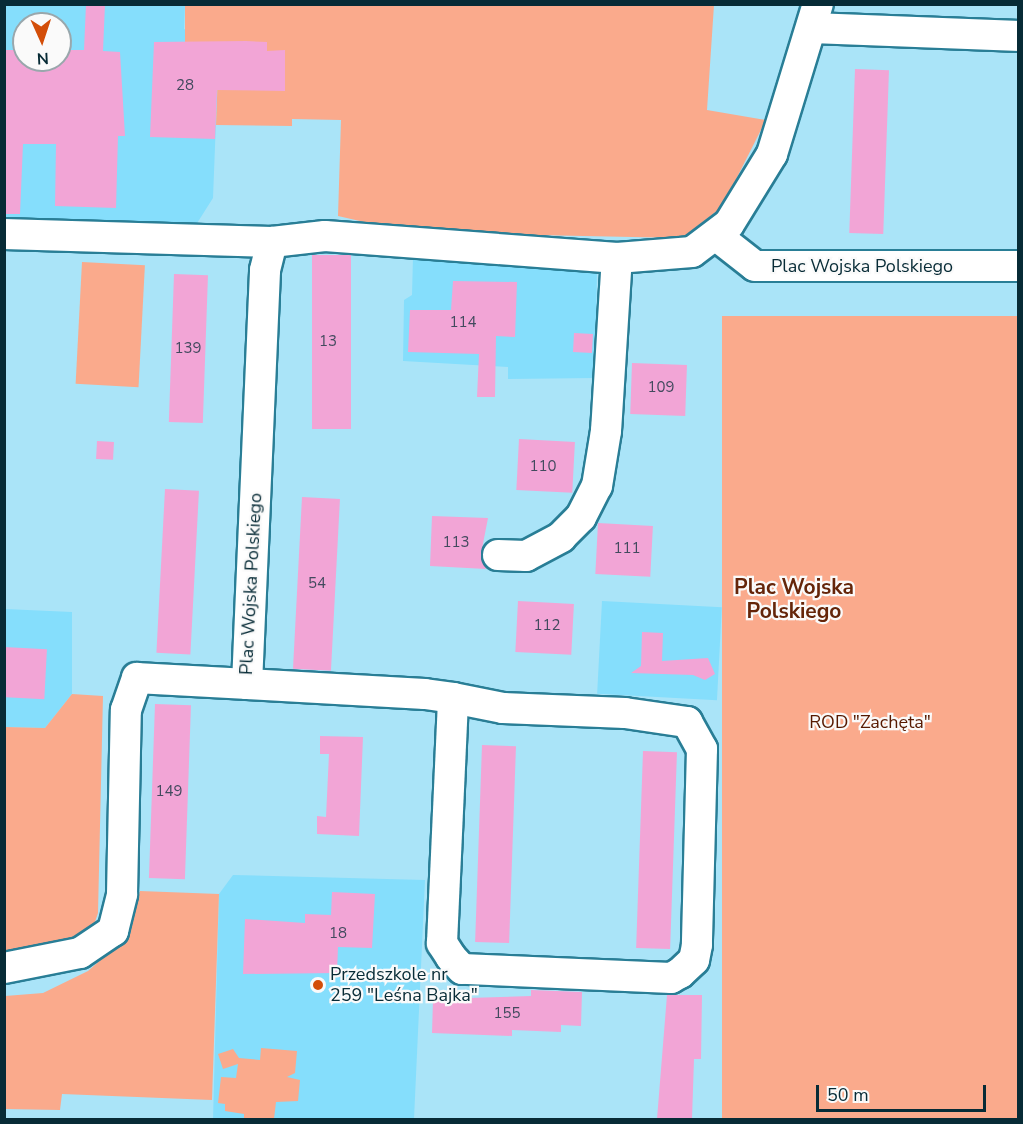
<!DOCTYPE html>
<meta charset="utf-8">
<style>
body{margin:0}
#map{position:relative;width:1023px;height:1124px;overflow:hidden;background:#aae4f8;font-family:"Nunito Sans",sans-serif}
div>[style]{position:absolute}
[style*='--x']{left:calc(var(--x)*1px);top:calc(var(--y)*1px);width:calc(var(--w)*1px);rotate:calc(var(--a)*1deg)}
.built>*{inset:0;background:#85defc;transform-origin:0 0}
.green>*{inset:0;background:#faaa8c;transform-origin:0 0}
.building>*{inset:0;background:#f2a5d6;transform-origin:0 0}
.roads{filter:drop-shadow(2px 0 #297e96) drop-shadow(-2px 0 #297e96) drop-shadow(0 2px #297e96) drop-shadow(0 -2px #297e96)}
.minor>*{height:30px;margin:-15px;padding:0 15px;transform-origin:15px;border-radius:15px;background:#fff}
.dots>*{width:16px;height:16px;translate:-50% -50%;box-sizing:border-box;border:3px solid #fafafa;border-radius:50%}
span{translate:-50% -50%;white-space:nowrap;text-align:center;line-height:1.15;-webkit-text-stroke:4.5px #fafafa;paint-order:stroke}
.number-label{font-size:15px;color:#424a5e}
.number-label span{-webkit-text-stroke-width:0}
.street-label{font-size:18px;color:#072b36}
.park-label{font-size:18px;color:#571900}
.poi-label{font-size:18px;color:#072b36}
.left{translate:0 -50%;text-align:left}
.quarter-label{font-size:21px;color:#652509;font-weight:700}
.frame{position:absolute;inset:0;border:6px solid #072b36;pointer-events:none}
.north{position:absolute;left:12px;top:12px;width:60px;height:60px;box-sizing:border-box;background:#fafafa;border:2px solid #99a7ac;border-radius:50%;rotate:177deg;font-size:16px;font-weight:700;line-height:24px;text-align:center;color:#072b36}
.north::after{content:'';display:block;margin:auto;width:21px;height:27px;background:#d34e09;clip-path:polygon(50% 0,100% 100%,50% 72%,0 100%)}
.scale{position:absolute;left:816px;top:1085px;width:170px;height:27px;box-sizing:border-box;border:3px solid #072b36;border-top:0;padding-left:8px;font-size:18px;line-height:21px;white-space:nowrap;color:#072b36;-webkit-text-stroke:4px #fafafa;paint-order:stroke}
</style>
<div id="map">
<div class="built">
<i style="clip-path:polygon(evenodd,4px 5px,185px 5px,184px 29px,219px 44px,213px 198px,194px 228px,5px 224px,4px 5px,24px 24px,60px 24px,60px 60px,24px 60px,24px 24px)"></i>
<i style="clip-path:polygon(413px 257px,597px 272px,595px 378px,508px 379px,508px 367px,403px 361px,404px 300px,412px 295px)"></i>
<i style="left:602px;top:601px;width:120px;height:93px;rotate:3deg"></i>
<i style="clip-path:polygon(5px 609px,72px 612px,72px 694px,45px 728px,5px 727px)"></i>
<i style="clip-path:polygon(233px 875px,425px 880px,414px 1119px,213px 1120px,219px 894px)"></i>
</div>
<div class="green">
<i style="clip-path:polygon(185px 5px,714px 5px,707px 110px,766px 120px,722px 207px,682px 238px,534px 235px,373px 224px,338px 216px,341px 120px,292px 119px,292px 126px,216px 125px,219px 44px,185px 43px)"></i>
<i style="left:82px;top:262px;width:63px;height:122px;rotate:3deg"></i>
<i style="left:1018px;top:316px;width:803px;height:296px;rotate:90deg"></i>
<i style="clip-path:polygon(72px 694px,103px 696px,98px 913px,92px 931px,79px 945px,5px 958px,5px 727px,45px 728px)"></i>
<i style="clip-path:polygon(140px 891px,219px 894px,212px 1100px,62px 1094px,60px 1110px,5px 1109px,5px 996px,43px 993px,88px 971px,130px 934px)"></i>
<i style="clip-path:polygon(261px 1048px,297px 1051px,295px 1073px,287px 1077px,300px 1080px,298px 1101px,276px 1102px,274px 1119px,244px 1119px,244px 1114px,225px 1111px,225px 1104px,218px 1103px,221px 1077px,236px 1078px,238px 1064px,223px 1069px,218px 1054px,233px 1049px,239px 1058px,260px 1060px)"></i>
</div>
<div class="building">
<i style="clip-path:polygon(86px 4px,105px 4px,103px 51px,120px 52px,125px 136px,118px 136px,116px 208px,55px 206px,56px 144px,23px 144px,20px 214px,4px 214px,4px 50px,24px 50px,24px 60px,60px 60px,60px 50px,84px 50px)"></i>
<i style="clip-path:polygon(246px 41px,267px 42px,267px 51px,285px 50px,285px 91px,217px 90px,215px 139px,150px 137px,154px 42px)"></i>
<i style="left:855px;top:69px;width:34px;height:164px;rotate:2deg"></i>
<i style="left:312px;top:255px;width:39px;height:174px"></i>
<i style="left:174px;top:274px;width:34px;height:148px;rotate:2deg"></i>
<i style="clip-path:polygon(453px 281px,517px 282px,515px 337px,496px 336px,495px 397px,477px 397px,479px 354px,408px 352px,410px 310px,451px 310px)"></i>
<i style="left:574px;top:333px;width:19px;height:19px;rotate:3deg"></i>
<i style="left:632px;top:363px;width:55px;height:51px;rotate:2deg"></i>
<i style="left:519px;top:439px;width:56px;height:51px;rotate:3deg"></i>
<i style="left:97px;top:441px;width:17px;height:18px;rotate:3deg"></i>
<i style="left:165px;top:489px;width:34px;height:164px;rotate:3deg"></i>
<i style="left:302px;top:497px;width:38px;height:172px;rotate:3deg"></i>
<i style="clip-path:polygon(432px 516px,488px 518px,481px 554px,486px 569px,430px 566px)"></i>
<i style="left:598px;top:523px;width:55px;height:51px;rotate:3deg"></i>
<i style="left:518px;top:601px;width:56px;height:51px;rotate:3deg"></i>
<i style="clip-path:polygon(642px 632px,663px 633px,662px 661px,708px 658px,715px 674px,705px 680px,693px 675px,631px 673px,641px 666px)"></i>
<i style="left:4px;top:647px;width:43px;height:50px;rotate:3deg"></i>
<i style="left:155px;top:704px;width:36px;height:174px;rotate:2deg"></i>
<i style="clip-path:polygon(320px 736px,363px 737px,359px 836px,317px 834px,317px 816px,326px 817px,329px 754px,320px 754px)"></i>
<i style="left:482px;top:745px;width:34px;height:197px;rotate:2deg"></i>
<i style="left:643px;top:751px;width:34px;height:197px;rotate:2deg"></i>
<i style="clip-path:polygon(332px 892px,375px 894px,372px 948px,338px 947px,337px 973px,243px 974px,245px 919px,305px 923px,305px 914px,331px 915px)"></i>
<i style="clip-path:polygon(531px 990px,582px 992px,581px 1026px,561px 1025px,561px 1032px,512px 1030px,512px 1036px,432px 1033px,433px 999px,531px 996px)"></i>
<i style="clip-path:polygon(667px 995px,702px 995px,701px 1059px,694px 1059px,692px 1119px,657px 1119px)"></i>
</div>
<div class="roads">
<div class="minor">
<i style="--x:814;--y:28;--w:204;--a:2.2"></i>
<i style="--x:4;--y:234;--w:268;--a:1.7"></i>
<i style="--x:272;--y:242;--w:53;--a:-6.5"></i>
<i style="--x:325;--y:236;--w:293;--a:4.3"></i>
<i style="--x:617;--y:258;--w:75;--a:-4.6"></i>
<i style="--x:692;--y:252;--w:46;--a:-37.1"></i>
<i style="--x:729;--y:224;--w:82;--a:-58.4"></i>
<i style="--x:772;--y:154;--w:157;--a:-73"></i>
<i style="--x:718;--y:237;--w:47;--a:38.1"></i>
<i style="--x:755;--y:266;--w:263;--a:0"></i>
<i style="--x:498;--y:555;--w:28;--a:2"></i>
<i style="--x:526;--y:556;--w:40;--a:-28"></i>
<i style="--x:561;--y:537;--w:28;--a:-45"></i>
<i style="--x:581;--y:517;--w:35;--a:-63"></i>
<i style="--x:597;--y:486;--w:56;--a:-80.7"></i>
<i style="--x:606;--y:431;--w:173;--a:-86.4"></i>
<i style="--x:247;--y:684;--w:178;--a:3.2"></i>
<i style="--x:425;--y:694;--w:28;--a:8"></i>
<i style="--x:453;--y:698;--w:51;--a:11.3"></i>
<i style="--x:503;--y:708;--w:122;--a:2.3"></i>
<i style="--x:625;--y:713;--w:63;--a:8.3"></i>
<i style="--x:687;--y:722;--w:31;--a:61"></i>
<i style="--x:702;--y:749;--w:196;--a:91.5"></i>
<i style="--x:697;--y:945;--w:15;--a:101"></i>
<i style="--x:694;--y:960;--w:19;--a:137"></i>
<i style="--x:680;--y:973;--w:10;--a:151"></i>
<i style="--x:671;--y:978;--w:209;--a:-177.5"></i>
<i style="--x:462;--y:969;--w:16;--a:-133"></i>
<i style="--x:451;--y:957;--w:17;--a:-123"></i>
<i style="--x:442;--y:943;--w:245;--a:-87.4"></i>
<i style="--x:4;--y:968;--w:77;--a:-11.2"></i>
<i style="--x:80;--y:953;--w:40;--a:-34"></i>
<i style="--x:113;--y:931;--w:38;--a:-76"></i>
<i style="--x:122;--y:894;--w:184;--a:-88.8"></i>
<i style="--x:126;--y:710;--w:34;--a:-71"></i>
<i style="--x:137;--y:678;--w:110;--a:3.1"></i>
<i style="--x:247;--y:684;--w:414;--a:-87.5"></i>
<i style="--x:265;--y:270;--w:29;--a:-76"></i>
</div>
</div>
<div class="dots">
<i style="left:318px;top:985px;background:#d34e09"></i>
</div>
<div class="number-label">
<span style="left:185px;top:86px">28</span>
<span style="left:463px;top:323px">114</span>
<span style="left:328px;top:342px">13</span>
<span style="left:188px;top:349px">139</span>
<span style="left:661px;top:388px">109</span>
<span style="left:543px;top:467px">110</span>
<span style="left:456px;top:543px">113</span>
<span style="left:627px;top:549px">111</span>
<span style="left:317px;top:584px">54</span>
<span style="left:547px;top:626px">112</span>
<span style="left:169px;top:792px">149</span>
<span style="left:338px;top:934px">18</span>
<span style="left:507px;top:1014px">155</span>
</div>
<div class="street-label">
<span style="left:862px;top:266px">Plac Wojska Polskiego</span>
<span style="left:251px;top:584px;rotate:-87deg">Plac Wojska Polskiego</span>
</div>
<div class="park-label">
<span style="left:870px;top:722px">ROD "Zachęta"</span>
</div>
<div class="poi-label">
<span class="left" style="left:330px;top:985px">Przedszkole nr<br>259 "Leśna Bajka"</span>
</div>
<div class="quarter-label">
<span style="left:794px;top:599px">Plac Wojska<br>Polskiego</span>
</div>
<div class="frame"></div>
<div class="north">N</div>
<div class="scale">50 m</div>
</div>
